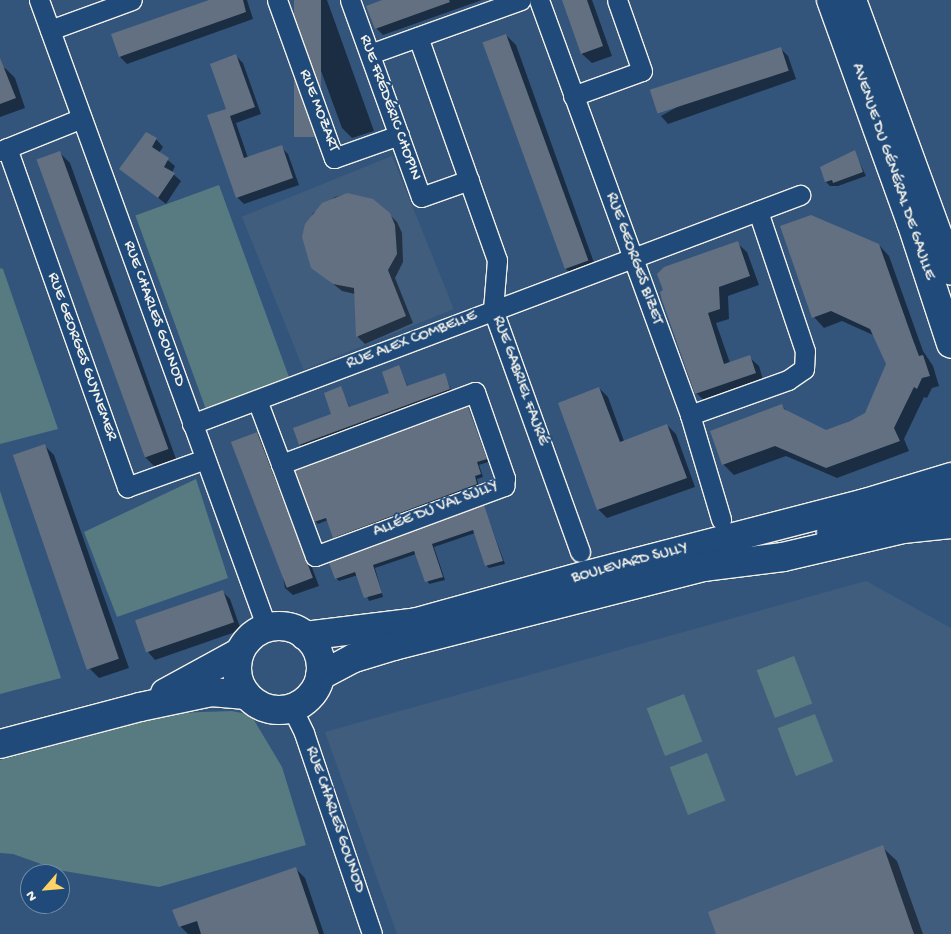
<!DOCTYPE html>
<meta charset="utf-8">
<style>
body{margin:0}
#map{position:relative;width:951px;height:934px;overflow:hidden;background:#33557c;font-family:"Gochi Hand",sans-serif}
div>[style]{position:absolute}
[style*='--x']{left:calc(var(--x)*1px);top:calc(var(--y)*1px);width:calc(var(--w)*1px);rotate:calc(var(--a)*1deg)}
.built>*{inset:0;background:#415d7e;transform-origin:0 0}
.green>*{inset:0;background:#577b81;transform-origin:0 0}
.shadow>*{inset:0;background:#0007}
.building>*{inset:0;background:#637082;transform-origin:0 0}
.roads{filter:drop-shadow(1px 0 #f4f1e8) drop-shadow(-1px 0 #f4f1e8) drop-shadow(0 1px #f4f1e8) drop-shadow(0 -1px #f4f1e8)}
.street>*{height:19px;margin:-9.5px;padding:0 9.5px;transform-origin:9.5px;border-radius:9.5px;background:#1f4a7a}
.secondary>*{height:28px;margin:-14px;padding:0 14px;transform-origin:14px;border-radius:14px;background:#1f4a7a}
.secondary>.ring{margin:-14px;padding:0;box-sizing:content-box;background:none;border:28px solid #1f4a7a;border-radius:50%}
.primary>*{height:28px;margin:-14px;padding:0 14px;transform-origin:14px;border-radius:14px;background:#1f4a7a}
span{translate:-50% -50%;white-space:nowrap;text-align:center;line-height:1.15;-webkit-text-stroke:4px #1f4a7a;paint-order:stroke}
.street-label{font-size:16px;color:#f4f1e8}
.north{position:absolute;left:20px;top:864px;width:50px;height:50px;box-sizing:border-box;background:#1f4a7a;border:1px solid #748da6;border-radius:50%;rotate:243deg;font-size:14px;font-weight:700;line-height:20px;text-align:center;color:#f4f1e8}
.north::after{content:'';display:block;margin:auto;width:18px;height:22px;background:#ffd166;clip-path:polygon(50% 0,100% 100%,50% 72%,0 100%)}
</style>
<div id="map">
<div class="built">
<i style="left:392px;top:156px;width:165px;height:162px;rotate:68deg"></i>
<i style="clip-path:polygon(866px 581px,951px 628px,951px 934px,397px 934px,325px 732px)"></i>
</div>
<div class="green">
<i style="left:219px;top:185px;width:207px;height:89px;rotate:70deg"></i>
<i style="clip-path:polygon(0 268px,3px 269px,58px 429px,0 444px)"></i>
<i style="clip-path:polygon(196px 479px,228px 578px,117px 617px,84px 532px)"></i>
<i style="clip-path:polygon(0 491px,61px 678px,0 694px)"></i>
<i style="left:794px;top:656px;width:51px;height:40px;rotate:69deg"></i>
<i style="left:684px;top:694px;width:51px;height:40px;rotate:69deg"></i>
<i style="clip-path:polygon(232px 711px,251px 715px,282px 767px,306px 845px,159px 887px,58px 870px,13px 854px,0 853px,0 760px,175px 713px)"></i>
<i style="left:815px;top:714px;width:51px;height:40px;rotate:69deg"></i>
<i style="left:707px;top:753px;width:51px;height:40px;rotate:69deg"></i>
</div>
<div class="shadow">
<i style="clip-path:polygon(213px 0,247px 0,253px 19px,127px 64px,120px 57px)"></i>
<i style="clip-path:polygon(295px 0,327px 0,374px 131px,352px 138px,342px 128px)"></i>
<i style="clip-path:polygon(385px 0,482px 0,383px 35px,376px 28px)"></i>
<i style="clip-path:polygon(563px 0,592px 0,612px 56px,592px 63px,582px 54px)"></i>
<i style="clip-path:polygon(506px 35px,516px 45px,597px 271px,576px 279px,566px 269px)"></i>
<i style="clip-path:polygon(781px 49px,788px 56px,796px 79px,668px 124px,661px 116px)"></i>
<i style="clip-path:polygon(236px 56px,243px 63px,261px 114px,236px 123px,248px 158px,281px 147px,288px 154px,299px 185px,244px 204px,237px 197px,227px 109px)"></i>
<i style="clip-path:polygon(5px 68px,15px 78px,25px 108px,0 117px,0 69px)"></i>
<i style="clip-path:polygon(156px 139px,163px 147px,159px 153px,175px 166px,172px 173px,181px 181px,166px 204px,121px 169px)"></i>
<i style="clip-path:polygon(854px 151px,866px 176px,838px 186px,830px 186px,826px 182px)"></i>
<i style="clip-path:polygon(60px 153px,70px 163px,176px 459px,155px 467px,145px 457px)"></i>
<i style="clip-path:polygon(347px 194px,389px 214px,397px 222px,402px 233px,403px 262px,395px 278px,413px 323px,365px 344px,358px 337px,355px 294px,342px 291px,312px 267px,303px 237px,313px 213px,335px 197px)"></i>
<i style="clip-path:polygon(737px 243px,747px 252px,759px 285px,728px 296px,729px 319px,716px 323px,730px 363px,749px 357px,759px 366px,764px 383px,706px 402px,696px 393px,661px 292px)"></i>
<i style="clip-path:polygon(879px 245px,889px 256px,923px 351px,933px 366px,939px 386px,932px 388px,927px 398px,924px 397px,904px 439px,909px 451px,837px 478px,786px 456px,734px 475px,723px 464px,782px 406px,789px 413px,826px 431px,866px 414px,888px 365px,882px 348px,873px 335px,842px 321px,824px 328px,814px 317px)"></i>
<i style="clip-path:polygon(399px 367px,408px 387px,444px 374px,452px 392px,303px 447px,300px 445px,294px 429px,333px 415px,341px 388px,350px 408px,391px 394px)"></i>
<i style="clip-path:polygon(599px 388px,608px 397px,624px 441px,667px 425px,676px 434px,695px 487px,607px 518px,598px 509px)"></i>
<i style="clip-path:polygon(468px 408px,488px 462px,479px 465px,483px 477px,477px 479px,479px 487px,336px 540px,328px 520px,318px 524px,315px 521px)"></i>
<i style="clip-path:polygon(257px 433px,264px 441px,319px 586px,293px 595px,285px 588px)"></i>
<i style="clip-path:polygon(44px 445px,54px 455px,129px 668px,99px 678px,89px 668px)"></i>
<i style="clip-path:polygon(484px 507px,505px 564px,489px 568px,486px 565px,475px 533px,434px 547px,445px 580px,429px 584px,416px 554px,375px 568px,383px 597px,369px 601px,358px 575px,339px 581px,336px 578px)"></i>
<i style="clip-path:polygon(222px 591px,230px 599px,241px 630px,155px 660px,148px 652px)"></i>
<i style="clip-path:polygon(882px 847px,897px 861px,923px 934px,717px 934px)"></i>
<i style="clip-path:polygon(295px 868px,305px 878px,324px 934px,188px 934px,180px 926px)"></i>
</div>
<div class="building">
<i style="clip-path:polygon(209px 0,243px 0,246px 12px,119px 57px,111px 34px)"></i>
<i style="left:294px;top:0;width:27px;height:137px"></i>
<i style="clip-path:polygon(382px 0,449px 0,450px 2px,375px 29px,366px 6px)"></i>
<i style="clip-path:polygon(562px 0,587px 0,603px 46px,581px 54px)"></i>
<i style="left:506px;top:34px;width:241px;height:25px;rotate:70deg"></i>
<i style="left:781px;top:47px;width:25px;height:138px;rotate:72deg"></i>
<i style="clip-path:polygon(236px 54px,255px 107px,230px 116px,244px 158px,282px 145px,293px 178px,236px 198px,207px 115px,226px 109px,210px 64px)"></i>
<i style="clip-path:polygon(0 58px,16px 98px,0 104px)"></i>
<i style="clip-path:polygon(146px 132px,157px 138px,152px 147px,169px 158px,164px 167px,175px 173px,158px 198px,119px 169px)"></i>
<i style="clip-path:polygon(855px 150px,863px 172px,833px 183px,832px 180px,825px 182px,820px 167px)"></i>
<i style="left:60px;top:151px;width:317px;height:25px;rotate:70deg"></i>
<i style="clip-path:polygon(347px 193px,373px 199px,390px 213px,395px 225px,397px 254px,388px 270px,406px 316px,356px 337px,354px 288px,333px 284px,311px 268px,302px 237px,305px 224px,322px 203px)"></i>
<i style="clip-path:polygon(811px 215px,879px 244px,913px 340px,919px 356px,923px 355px,930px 376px,922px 378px,917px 389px,914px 387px,894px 428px,900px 441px,826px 468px,775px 446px,722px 465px,710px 431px,782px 404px,784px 409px,826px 430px,850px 421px,865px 413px,886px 364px,870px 329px,831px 311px,812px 318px,780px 226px)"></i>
<i style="clip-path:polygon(738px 241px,750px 276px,719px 287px,720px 309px,708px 313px,724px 364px,750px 355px,756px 373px,695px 394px,662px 300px,660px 292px,663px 290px,657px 274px,664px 267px)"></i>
<i style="clip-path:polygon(399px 365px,407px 386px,445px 373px,450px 389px,299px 445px,293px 428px,331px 414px,324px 393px,341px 386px,349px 407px,389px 393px,382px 372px)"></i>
<i style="clip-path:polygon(599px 387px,620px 442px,667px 424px,687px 478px,597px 510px,558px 403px)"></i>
<i style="clip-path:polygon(468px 407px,487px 459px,477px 462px,481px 474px,475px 476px,477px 484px,333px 538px,326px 518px,314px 522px,295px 471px)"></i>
<i style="left:257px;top:432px;width:156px;height:28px;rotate:69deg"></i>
<i style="left:45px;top:444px;width:227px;height:34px;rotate:71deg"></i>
<i style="clip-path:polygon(484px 505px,503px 561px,485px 566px,473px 530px,432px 544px,443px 577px,425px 582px,414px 551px,373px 565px,382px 593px,364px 598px,355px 572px,335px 579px,329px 563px)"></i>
<i style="left:223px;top:590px;width:34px;height:93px;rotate:71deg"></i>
<i style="clip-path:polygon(883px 845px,914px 934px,716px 934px,708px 912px)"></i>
<i style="clip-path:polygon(296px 867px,319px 934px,201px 934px,197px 921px,179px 927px,172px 910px)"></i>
</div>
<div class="roads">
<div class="street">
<i style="--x:39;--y:0;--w:668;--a:70.05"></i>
<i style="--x:277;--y:0;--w:168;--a:70.2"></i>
<i style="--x:334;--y:158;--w:69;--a:-19.5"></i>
<i style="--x:350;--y:0;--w:209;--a:70.2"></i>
<i style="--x:421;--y:197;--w:51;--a:-19.5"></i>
<i style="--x:539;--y:0;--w:442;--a:70"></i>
<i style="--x:690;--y:415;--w:109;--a:73.4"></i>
<i style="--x:50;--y:30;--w:87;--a:-20.1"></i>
<i style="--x:418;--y:37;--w:237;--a:70.5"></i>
<i style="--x:497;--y:260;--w:50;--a:94.6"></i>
<i style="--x:493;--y:310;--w:257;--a:70.2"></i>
<i style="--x:370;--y:54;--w:160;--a:-19.7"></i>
<i style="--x:573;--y:96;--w:73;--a:-19.9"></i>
<i style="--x:642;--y:71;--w:75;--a:-109.4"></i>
<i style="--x:7;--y:148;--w:360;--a:70.5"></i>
<i style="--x:127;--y:487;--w:83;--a:-19.7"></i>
<i style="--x:0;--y:151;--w:88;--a:-21.9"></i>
<i style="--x:257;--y:400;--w:68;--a:69.4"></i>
<i style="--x:281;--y:464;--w:98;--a:69.7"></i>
<i style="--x:315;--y:556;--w:202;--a:-20.3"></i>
<i style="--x:504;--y:486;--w:8;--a:-83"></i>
<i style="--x:505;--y:478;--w:91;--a:-109.2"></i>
<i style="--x:475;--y:392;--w:207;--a:159.6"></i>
<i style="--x:690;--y:415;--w:104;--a:-19.7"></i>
<i style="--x:788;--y:380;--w:19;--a:-35"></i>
<i style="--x:804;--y:369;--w:18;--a:-87"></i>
<i style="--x:805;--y:351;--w:148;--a:-108.6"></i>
<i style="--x:192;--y:424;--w:650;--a:-20.64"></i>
<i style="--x:292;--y:708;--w:28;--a:64"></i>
<i style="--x:304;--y:733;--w:212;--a:71.3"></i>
</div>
<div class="secondary">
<i style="--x:831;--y:0;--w:236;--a:70.2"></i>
<i style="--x:911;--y:222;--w:128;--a:71.8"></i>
<i style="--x:852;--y:0;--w:288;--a:69.9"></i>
<i style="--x:831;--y:533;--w:123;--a:-13.6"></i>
<i class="ring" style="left:237px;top:626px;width:56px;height:56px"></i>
<i style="--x:305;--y:636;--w:113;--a:-7.1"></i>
<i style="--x:417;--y:622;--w:176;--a:-15.5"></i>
<i style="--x:587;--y:575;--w:287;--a:-14.5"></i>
<i style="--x:865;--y:503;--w:90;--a:-16.8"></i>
<i style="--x:320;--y:676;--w:38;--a:-28"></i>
<i style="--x:354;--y:658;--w:42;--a:-16.7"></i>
<i style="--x:394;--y:646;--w:344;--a:-14.3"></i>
<i style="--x:165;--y:693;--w:85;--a:-28.7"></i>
<i style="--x:0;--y:744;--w:145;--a:-14.8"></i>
<i style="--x:140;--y:707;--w:73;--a:-11.9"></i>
<i style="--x:211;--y:692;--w:35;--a:5"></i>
</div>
<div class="primary">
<i style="--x:703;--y:567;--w:81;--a:-7.1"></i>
<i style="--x:783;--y:557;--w:123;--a:-13.1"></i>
<i style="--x:903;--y:529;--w:48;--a:-5.9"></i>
</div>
</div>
<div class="street-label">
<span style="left:389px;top:108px;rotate:70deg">RUE FRÉDÉRIC CHOPIN</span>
<span style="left:318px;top:111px;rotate:69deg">RUE MOZART</span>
<span style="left:892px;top:172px;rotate:71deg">AVENUE DU GÉNÉRAL DE GAULLE</span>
<span style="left:633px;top:259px;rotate:70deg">RUE GEORGES BIZET</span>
<span style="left:153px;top:314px;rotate:70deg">RUE CHARLES GOUNOD</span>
<span style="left:412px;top:341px;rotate:-21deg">RUE ALEX COMBELLE</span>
<span style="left:81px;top:357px;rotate:70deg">RUE GEORGES GUYNEMER</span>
<span style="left:519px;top:381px;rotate:70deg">RUE GABRIEL FAURÉ</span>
<span style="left:436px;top:510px;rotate:-21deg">ALLÉE DU VAL SULLY</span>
<span style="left:630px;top:564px;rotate:-15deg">BOULEVARD SULLY</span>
<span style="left:334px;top:820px;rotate:71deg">RUE CHARLES GOUNOD</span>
</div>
<div class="north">N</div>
</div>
